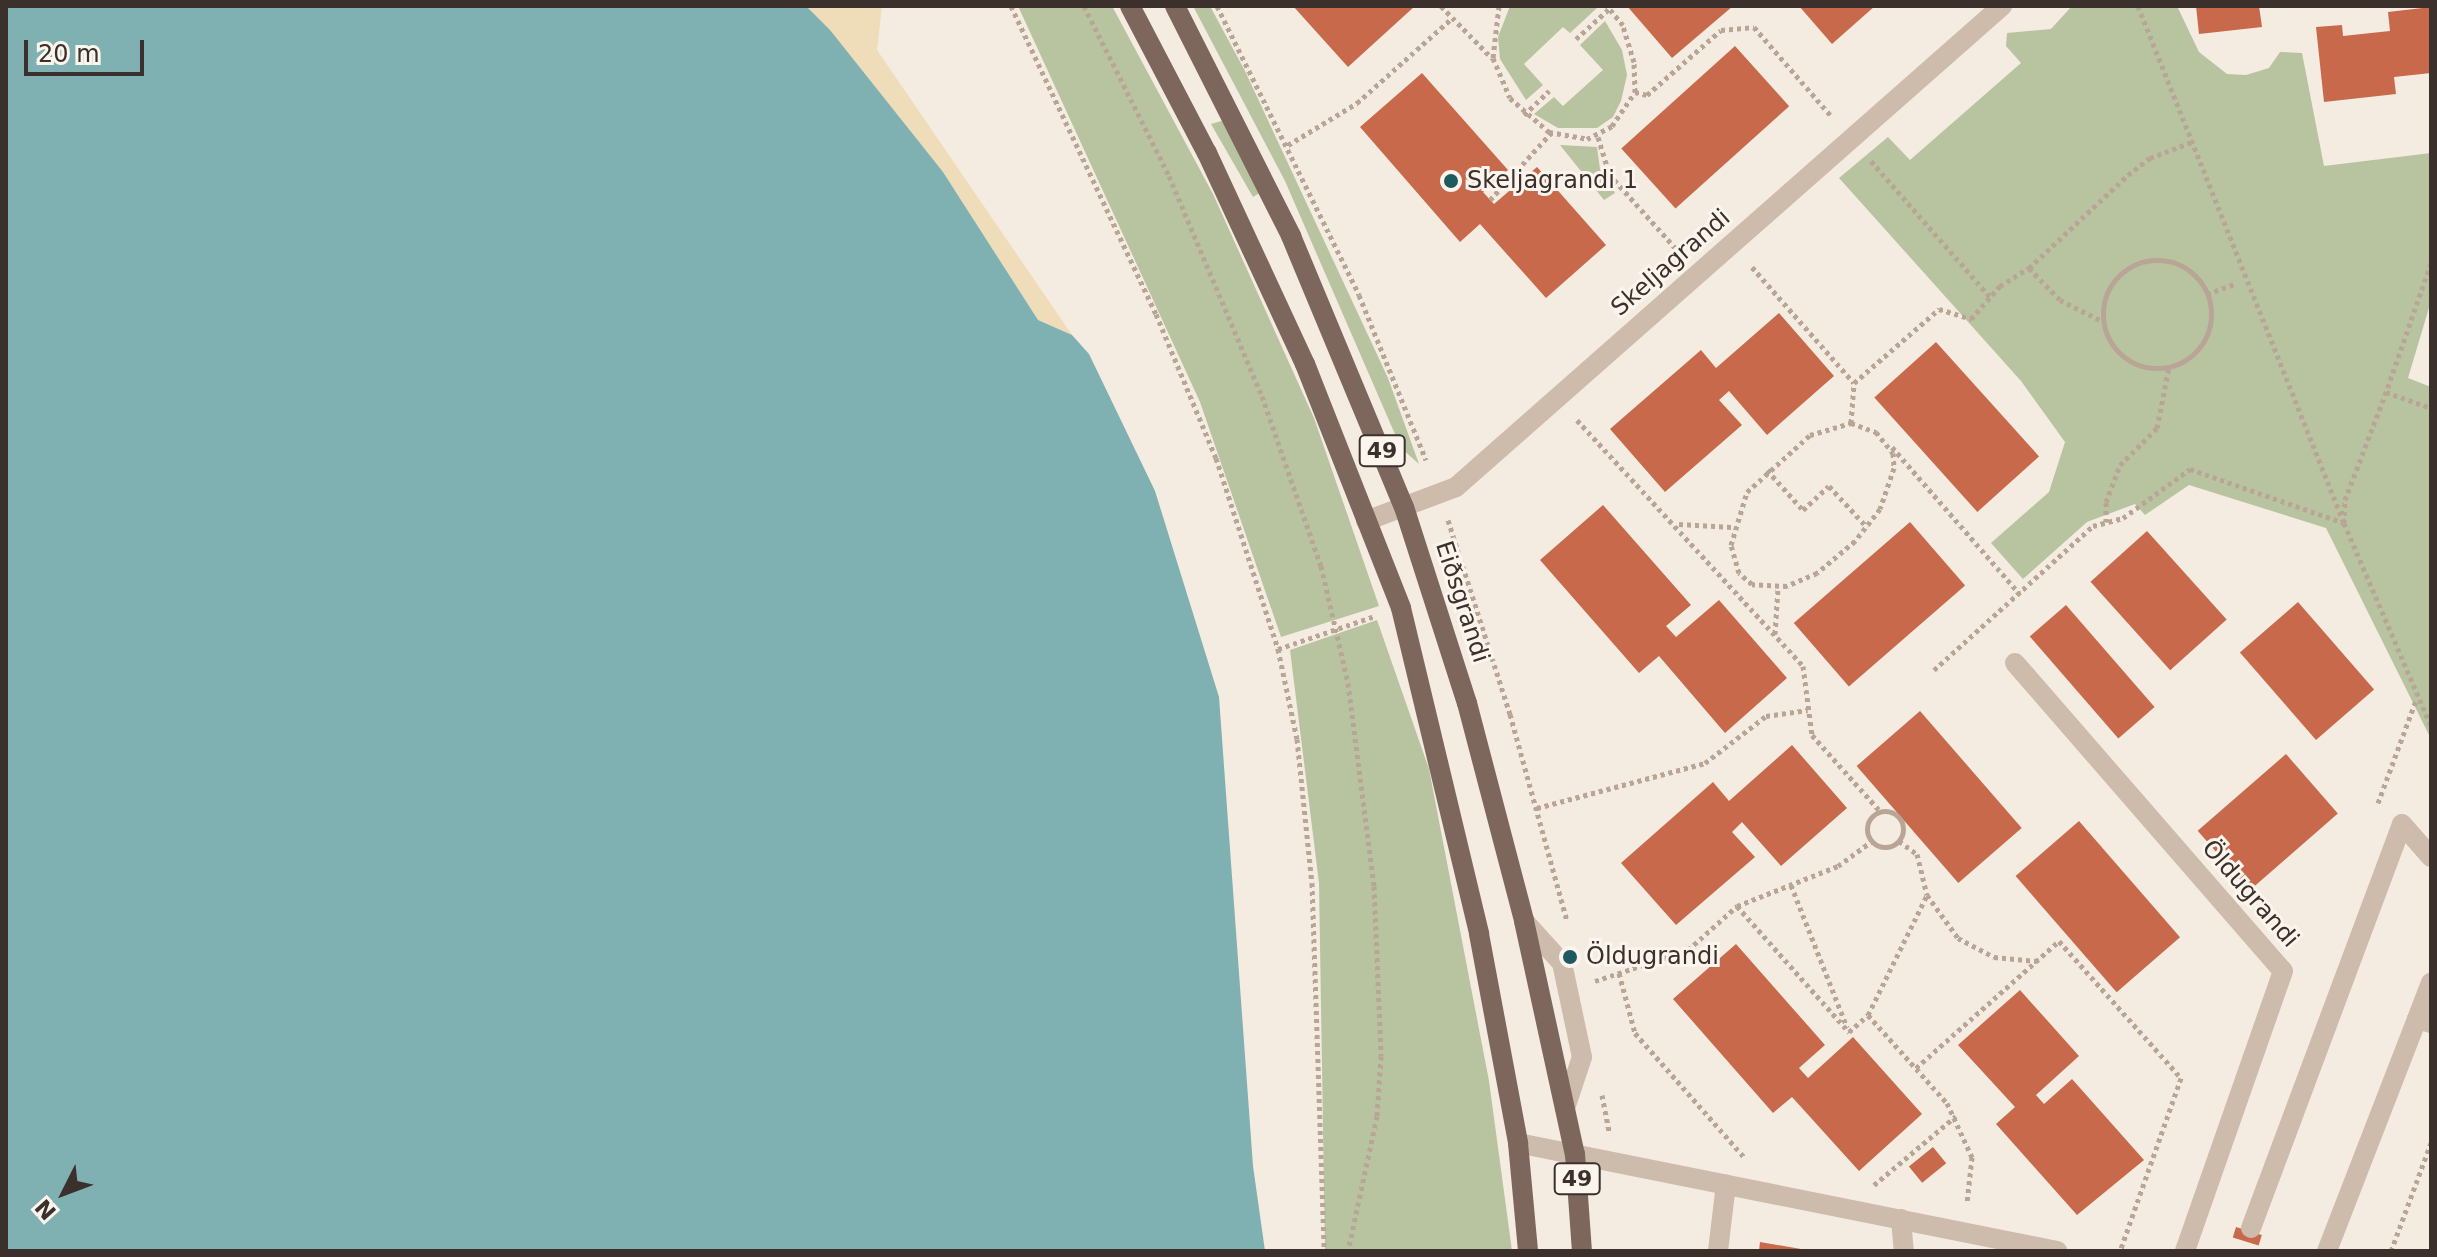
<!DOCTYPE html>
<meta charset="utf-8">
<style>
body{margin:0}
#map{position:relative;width:2437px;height:1257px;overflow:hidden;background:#f4ebe1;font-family:"DejaVu Sans",sans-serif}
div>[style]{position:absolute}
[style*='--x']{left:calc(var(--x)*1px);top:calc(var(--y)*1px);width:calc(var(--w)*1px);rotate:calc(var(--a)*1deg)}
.green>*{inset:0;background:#b8c4a0}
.sand>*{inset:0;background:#efdcb8}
.water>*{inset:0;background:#7fb0b2}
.building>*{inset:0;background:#c8694b;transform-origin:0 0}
.path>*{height:5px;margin-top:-2.5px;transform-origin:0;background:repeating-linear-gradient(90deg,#b9a596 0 4px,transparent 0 8px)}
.path>.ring{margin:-2.5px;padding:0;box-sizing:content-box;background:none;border:5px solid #b9a596;border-radius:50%}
.minor>*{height:20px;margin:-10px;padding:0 10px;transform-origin:10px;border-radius:10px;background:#cdbbac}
.major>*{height:20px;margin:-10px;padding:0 10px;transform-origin:10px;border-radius:10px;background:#7d675c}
.dots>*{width:22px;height:22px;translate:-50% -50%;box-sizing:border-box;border:4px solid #fbf5ee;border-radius:50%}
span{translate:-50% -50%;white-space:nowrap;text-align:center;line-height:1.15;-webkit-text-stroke:6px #fbf5ee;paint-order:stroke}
.shield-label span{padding:2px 6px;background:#fbf5ee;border:2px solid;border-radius:6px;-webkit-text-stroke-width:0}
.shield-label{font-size:22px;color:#3b302b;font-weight:700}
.poi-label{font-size:24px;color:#3b302b}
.left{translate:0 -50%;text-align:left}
.street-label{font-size:24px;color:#3b302b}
.frame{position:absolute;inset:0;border:8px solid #3b302b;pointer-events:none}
.north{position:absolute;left:24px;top:1153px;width:80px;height:80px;-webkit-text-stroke:6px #fbf5ee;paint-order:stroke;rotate:228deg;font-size:22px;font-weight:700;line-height:32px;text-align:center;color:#3b302b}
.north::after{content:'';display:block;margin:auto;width:28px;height:36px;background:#3b302b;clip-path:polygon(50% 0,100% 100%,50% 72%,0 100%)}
.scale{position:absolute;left:24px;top:40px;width:120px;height:36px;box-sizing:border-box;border:4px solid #3b302b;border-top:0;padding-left:10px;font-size:24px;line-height:28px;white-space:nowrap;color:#3b302b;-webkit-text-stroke:6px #fbf5ee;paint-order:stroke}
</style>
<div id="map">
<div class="green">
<i style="clip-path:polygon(1018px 6px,1112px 6px,1213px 194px,1314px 418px,1379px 606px,1281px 637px,1200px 402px)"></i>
<i style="clip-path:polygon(1193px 6px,1210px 6px,1245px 71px,1388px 378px,1419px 464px,1401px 448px,1285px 181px)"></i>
<i style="clip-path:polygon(1510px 6px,1597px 8px,1570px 33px,1563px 27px,1524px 64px,1543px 85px,1526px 100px,1500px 59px,1498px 37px)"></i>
<i style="clip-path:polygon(2072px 6px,2177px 6px,2199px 52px,2227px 74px,2246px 75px,2269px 68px,2280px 52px,2302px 53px,2324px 166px,2431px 153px,2431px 301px,2408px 378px,2431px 387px,2431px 739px,2326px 528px,2189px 485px,2145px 515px,2135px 504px,2087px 522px,2023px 579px,1991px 543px,2049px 492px,2065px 442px,2021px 381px,1839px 178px,1888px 137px,1910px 160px,2021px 63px,2006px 46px,2007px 33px,2051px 29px)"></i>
<i style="clip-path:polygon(1605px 21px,1622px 50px,1627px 75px,1621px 101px,1613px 117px,1597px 128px,1558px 128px,1534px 114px,1554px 97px,1563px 106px,1603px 70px,1580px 45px)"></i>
<i style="clip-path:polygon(1225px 120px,1261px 192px,1253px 197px,1211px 124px)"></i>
<i style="clip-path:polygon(1560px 145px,1597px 147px,1600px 169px,1615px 193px,1604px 200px)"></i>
<i style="clip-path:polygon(1377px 620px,1429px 769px,1489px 1081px,1512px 1251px,1325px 1251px,1319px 883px,1290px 650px)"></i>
</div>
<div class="sand">
<i style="clip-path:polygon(806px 6px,882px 6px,877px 50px,1072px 335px,1038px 320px,943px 172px)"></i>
</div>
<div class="water">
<i style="clip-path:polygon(6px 6px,806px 6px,830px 30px,943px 172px,1038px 320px,1072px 335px,1089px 354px,1155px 491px,1219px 697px,1253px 1166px,1265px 1251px,6px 1251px)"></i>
</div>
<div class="building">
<i style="clip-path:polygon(1293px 6px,1415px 6px,1348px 67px)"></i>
<i style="clip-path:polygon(1627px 6px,1733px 6px,1672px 58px)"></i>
<i style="clip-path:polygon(1799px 6px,1875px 6px,1832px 44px)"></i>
<i style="clip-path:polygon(2196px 6px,2259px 6px,2262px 27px,2199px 34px)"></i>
<i style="clip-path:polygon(2431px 7px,2431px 73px,2394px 77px,2396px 94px,2324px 102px,2316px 27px,2342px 25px,2343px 36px,2390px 31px,2388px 12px)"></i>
<i style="left:1735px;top:46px;width:81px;height:153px;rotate:48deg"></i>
<i style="clip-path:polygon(1422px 73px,1508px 170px,1483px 192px,1494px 204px,1537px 167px,1606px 245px,1546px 298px,1480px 224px,1460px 242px,1360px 127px)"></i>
<i style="clip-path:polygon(1779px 313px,1834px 376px,1767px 435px,1729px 391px,1719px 400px,1742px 425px,1665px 492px,1610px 429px,1701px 350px,1716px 368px)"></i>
<i style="left:1936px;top:342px;width:154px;height:83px;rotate:48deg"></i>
<i style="clip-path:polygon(1603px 505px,1691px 605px,1666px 626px,1676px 637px,1719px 600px,1787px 678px,1725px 733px,1659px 656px,1639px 673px,1540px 560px)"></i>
<i style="left:1910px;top:522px;width:84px;height:154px;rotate:49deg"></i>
<i style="left:2147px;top:531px;width:119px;height:76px;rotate:48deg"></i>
<i style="left:2298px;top:602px;width:116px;height:77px;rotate:49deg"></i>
<i style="left:2066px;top:605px;width:135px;height:48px;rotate:49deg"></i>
<i style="left:1920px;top:711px;width:155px;height:84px;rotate:49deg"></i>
<i style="clip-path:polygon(1792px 745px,1847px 808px,1781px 866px,1742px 822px,1732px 832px,1755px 857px,1676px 925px,1621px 863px,1713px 782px,1729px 801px)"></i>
<i style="left:2286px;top:754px;width:79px;height:117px;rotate:49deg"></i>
<i style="left:2079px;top:821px;width:154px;height:84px;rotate:49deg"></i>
<i style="clip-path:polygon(1736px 944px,1825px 1045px,1799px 1068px,1808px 1078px,1853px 1037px,1922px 1114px,1859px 1171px,1792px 1097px,1773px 1113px,1673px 999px)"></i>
<i style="clip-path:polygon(2020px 990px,2079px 1056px,2036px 1095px,2044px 1104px,2072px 1079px,2144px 1160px,2077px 1215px,1996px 1124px,2015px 1107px,1958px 1045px)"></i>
<i style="left:1933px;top:1147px;width:21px;height:31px;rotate:51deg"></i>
<i style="left:2236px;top:1227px;width:27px;height:11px;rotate:17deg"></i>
<i style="clip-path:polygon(1760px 1242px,1801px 1249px,1801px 1251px,1759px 1251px)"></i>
</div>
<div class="path">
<i style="--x:1011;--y:6;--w:340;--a:64.8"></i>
<i style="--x:1156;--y:314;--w:156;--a:67.4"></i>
<i style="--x:1216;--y:458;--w:201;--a:72"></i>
<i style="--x:1278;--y:649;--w:92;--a:78.1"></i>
<i style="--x:1297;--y:739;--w:145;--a:84.1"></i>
<i style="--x:1312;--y:883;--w:368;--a:88.1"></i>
<i style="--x:1084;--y:6;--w:190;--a:63.4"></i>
<i style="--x:1169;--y:176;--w:239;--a:67.1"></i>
<i style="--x:1262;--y:396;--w:180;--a:70.9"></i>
<i style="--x:1321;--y:566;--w:120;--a:77"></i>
<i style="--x:1348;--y:683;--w:205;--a:82.7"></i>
<i style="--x:1374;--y:886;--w:170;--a:87.6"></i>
<i style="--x:1381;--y:1056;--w:60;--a:93.8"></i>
<i style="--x:1377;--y:1116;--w:138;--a:102.1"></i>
<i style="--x:1217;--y:6;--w:322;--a:63.8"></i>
<i style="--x:1359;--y:295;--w:178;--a:67.9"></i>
<i style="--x:1441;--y:6;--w:73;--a:45.6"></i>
<i style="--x:1499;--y:6;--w:52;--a:96.6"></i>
<i style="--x:1493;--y:58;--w:43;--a:67"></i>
<i style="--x:1510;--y:98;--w:52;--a:41.1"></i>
<i style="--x:1549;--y:132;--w:39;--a:10"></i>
<i style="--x:1587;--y:139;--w:28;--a:-27"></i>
<i style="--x:1612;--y:126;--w:41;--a:-55.9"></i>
<i style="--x:1635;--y:92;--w:30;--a:-92"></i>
<i style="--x:1634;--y:62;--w:39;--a:-107"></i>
<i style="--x:1623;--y:25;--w:25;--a:-130"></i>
<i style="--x:2138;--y:6;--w:557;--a:68.28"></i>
<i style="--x:2344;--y:523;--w:221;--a:66.8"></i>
<i style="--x:1576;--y:39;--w:45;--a:-42.3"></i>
<i style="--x:1635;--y:92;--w:12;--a:14"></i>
<i style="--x:1647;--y:95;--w:98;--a:-41.3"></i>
<i style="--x:1721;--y:30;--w:33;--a:-5"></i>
<i style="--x:1754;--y:27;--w:119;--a:49.1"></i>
<i style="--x:1524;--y:115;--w:35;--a:-44"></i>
<i style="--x:1598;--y:137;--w:39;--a:73"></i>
<i style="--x:1609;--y:174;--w:105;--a:48.1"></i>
<i style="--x:1288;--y:145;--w:81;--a:-31.3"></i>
<i style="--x:1357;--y:103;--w:126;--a:-41.8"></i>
<i style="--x:1871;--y:161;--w:181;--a:48.8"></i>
<i style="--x:1490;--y:200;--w:91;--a:-47.7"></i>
<i class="ring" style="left:2103px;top:260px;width:103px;height:103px"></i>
<i style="--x:2431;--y:263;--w:137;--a:109.2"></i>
<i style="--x:2386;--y:392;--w:48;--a:19.6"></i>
<i style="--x:1752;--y:267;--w:154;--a:48.7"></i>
<i style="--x:2029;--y:268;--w:45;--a:45.9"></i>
<i style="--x:2060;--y:300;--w:49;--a:26.6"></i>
<i style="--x:2207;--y:294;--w:29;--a:-20"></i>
<i style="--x:1577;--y:420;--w:334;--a:47.4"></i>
<i style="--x:1803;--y:666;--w:70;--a:82.6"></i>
<i style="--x:1812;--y:735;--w:102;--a:48.2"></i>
<i style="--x:1851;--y:423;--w:27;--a:20"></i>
<i style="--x:1876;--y:432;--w:27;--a:51"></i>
<i style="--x:1893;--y:453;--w:15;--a:86"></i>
<i style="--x:1894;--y:468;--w:43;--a:108.9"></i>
<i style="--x:1880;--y:509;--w:41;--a:128"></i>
<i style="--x:1855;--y:541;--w:50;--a:139.9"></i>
<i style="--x:1817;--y:573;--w:33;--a:157"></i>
<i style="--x:1787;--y:586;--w:35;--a:-177"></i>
<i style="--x:1752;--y:584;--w:17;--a:-140"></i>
<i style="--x:1739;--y:573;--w:29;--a:-106"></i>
<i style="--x:1731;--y:545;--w:55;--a:-73.2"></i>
<i style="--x:1747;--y:492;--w:85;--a:-42.1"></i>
<i style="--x:1810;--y:435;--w:43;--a:-16.3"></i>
<i style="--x:1851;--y:423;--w:40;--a:-85.7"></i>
<i style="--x:1854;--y:383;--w:113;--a:-41"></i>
<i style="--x:1939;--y:309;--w:34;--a:17"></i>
<i style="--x:1971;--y:319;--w:44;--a:-48.7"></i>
<i style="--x:2000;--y:286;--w:34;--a:-32"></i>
<i style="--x:2029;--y:268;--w:136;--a:-43.2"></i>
<i style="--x:2128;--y:175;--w:28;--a:-38"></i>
<i style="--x:2150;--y:158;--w:45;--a:-20.9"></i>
<i style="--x:1892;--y:447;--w:194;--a:49"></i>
<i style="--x:1767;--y:470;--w:54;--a:48"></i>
<i style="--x:1803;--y:510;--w:35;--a:-43"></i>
<i style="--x:1829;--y:486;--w:56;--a:47.2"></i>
<i style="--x:1448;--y:520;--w:204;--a:72.3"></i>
<i style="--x:1510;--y:714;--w:215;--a:74.6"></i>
<i style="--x:2106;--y:522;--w:20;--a:-90"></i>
<i style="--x:2106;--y:502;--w:40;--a:-69"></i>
<i style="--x:2120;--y:465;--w:52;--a:-45"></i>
<i style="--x:2157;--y:428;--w:62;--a:-78.9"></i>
<i style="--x:1679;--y:524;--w:53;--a:3.2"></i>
<i style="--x:1775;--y:634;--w:47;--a:-86.3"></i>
<i style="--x:1278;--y:649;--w:102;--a:-18.8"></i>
<i style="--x:1934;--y:670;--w:215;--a:-42.2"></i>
<i style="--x:2093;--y:526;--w:31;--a:-15"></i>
<i style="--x:2123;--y:518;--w:83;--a:-36.2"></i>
<i style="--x:2190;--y:469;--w:163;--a:19.3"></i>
<i style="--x:2344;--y:523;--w:23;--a:-88"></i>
<i style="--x:2345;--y:500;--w:116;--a:-69.2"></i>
<i style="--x:2378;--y:803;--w:110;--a:-69.7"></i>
<i style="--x:1537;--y:808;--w:174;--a:-15"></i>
<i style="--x:1705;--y:763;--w:77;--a:-37.6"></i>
<i style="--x:1766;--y:716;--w:42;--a:-8.1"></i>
<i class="ring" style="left:1867px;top:811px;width:31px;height:31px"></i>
<i style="--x:1899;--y:841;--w:22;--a:36"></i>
<i style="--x:1917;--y:854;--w:42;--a:76.3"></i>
<i style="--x:1927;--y:895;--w:53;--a:54.2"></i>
<i style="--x:1958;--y:938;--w:41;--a:27.8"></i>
<i style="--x:1994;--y:957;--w:43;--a:5.3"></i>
<i style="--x:1791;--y:885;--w:153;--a:68.5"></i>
<i style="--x:1737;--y:906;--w:109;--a:-21.6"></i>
<i style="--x:1838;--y:866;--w:42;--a:-36.3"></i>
<i style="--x:1619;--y:973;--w:62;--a:75.1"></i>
<i style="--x:1635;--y:1033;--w:165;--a:48.7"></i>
<i style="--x:1595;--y:981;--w:98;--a:-18.4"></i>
<i style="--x:1688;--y:950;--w:66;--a:-41.9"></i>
<i style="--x:1737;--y:906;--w:169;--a:48.4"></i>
<i style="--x:1849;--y:1032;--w:25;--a:-42"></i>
<i style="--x:1868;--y:1015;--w:118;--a:48.1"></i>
<i style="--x:1947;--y:1103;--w:60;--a:65.2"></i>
<i style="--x:1972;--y:1157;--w:46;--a:96.2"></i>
<i style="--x:1868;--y:1015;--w:134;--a:-63.8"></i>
<i style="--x:1916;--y:1068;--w:191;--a:-41.6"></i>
<i style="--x:2059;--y:941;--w:183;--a:48.3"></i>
<i style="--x:2181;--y:1078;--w:183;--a:109.4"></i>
<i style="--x:1602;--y:1095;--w:38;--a:79"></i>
<i style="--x:1874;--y:1185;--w:107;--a:-40.1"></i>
<i style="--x:2391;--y:1251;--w:115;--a:-69.7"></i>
</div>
<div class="minor">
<i style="--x:1366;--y:521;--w:96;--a:-20.7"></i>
<i style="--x:1456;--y:487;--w:728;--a:-41.38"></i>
<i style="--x:2015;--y:663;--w:408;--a:49"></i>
<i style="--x:2283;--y:971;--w:297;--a:109.3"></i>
<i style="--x:1524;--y:921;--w:57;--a:47.9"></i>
<i style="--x:1562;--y:963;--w:96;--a:78"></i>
<i style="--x:1582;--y:1057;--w:54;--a:108.4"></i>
<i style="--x:2417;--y:1019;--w:39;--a:-69"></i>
<i style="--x:1518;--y:1143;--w:550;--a:11.33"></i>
<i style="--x:1901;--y:1219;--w:32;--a:85"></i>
<i style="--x:2251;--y:1228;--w:431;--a:-69.5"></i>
<i style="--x:2402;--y:824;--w:44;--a:48.7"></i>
<i style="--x:1718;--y:1251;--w:67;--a:-83.2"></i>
<i style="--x:2327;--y:1251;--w:249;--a:-68.8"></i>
<i style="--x:2417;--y:1019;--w:15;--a:16"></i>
</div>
<div class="major">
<i style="--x:1130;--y:6;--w:166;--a:62.4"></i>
<i style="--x:1207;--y:153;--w:233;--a:65.1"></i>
<i style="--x:1305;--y:364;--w:262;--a:68.5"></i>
<i style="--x:1401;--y:608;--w:335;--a:76.5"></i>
<i style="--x:1479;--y:934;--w:213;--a:79.4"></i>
<i style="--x:1518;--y:1143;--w:108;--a:84.7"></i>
<i style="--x:1175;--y:6;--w:258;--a:63.2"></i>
<i style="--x:1291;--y:236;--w:294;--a:67.4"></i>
<i style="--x:1404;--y:507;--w:206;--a:72.2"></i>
<i style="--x:1467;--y:703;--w:225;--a:75.3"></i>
<i style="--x:1524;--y:921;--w:239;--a:77.7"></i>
<i style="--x:1575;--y:1154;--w:97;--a:85.9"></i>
</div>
<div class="dots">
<i style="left:1451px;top:181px;background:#1f5a5e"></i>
<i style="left:1570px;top:957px;background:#1f5a5e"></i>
</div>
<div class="shield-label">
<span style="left:1382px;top:451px">49</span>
<span style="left:1577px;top:1179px">49</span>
</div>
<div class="poi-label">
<span class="left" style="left:1467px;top:181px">Skeljagrandi 1</span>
<span class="left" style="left:1586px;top:957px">Öldugrandi</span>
</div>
<div class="street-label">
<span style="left:1671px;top:263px;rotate:-41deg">Skeljagrandi</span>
<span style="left:1462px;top:602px;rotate:72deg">Eiðsgrandi</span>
<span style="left:2250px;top:894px;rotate:49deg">Öldugrandi</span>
</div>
<div class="frame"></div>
<div class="north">N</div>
<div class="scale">20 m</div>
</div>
